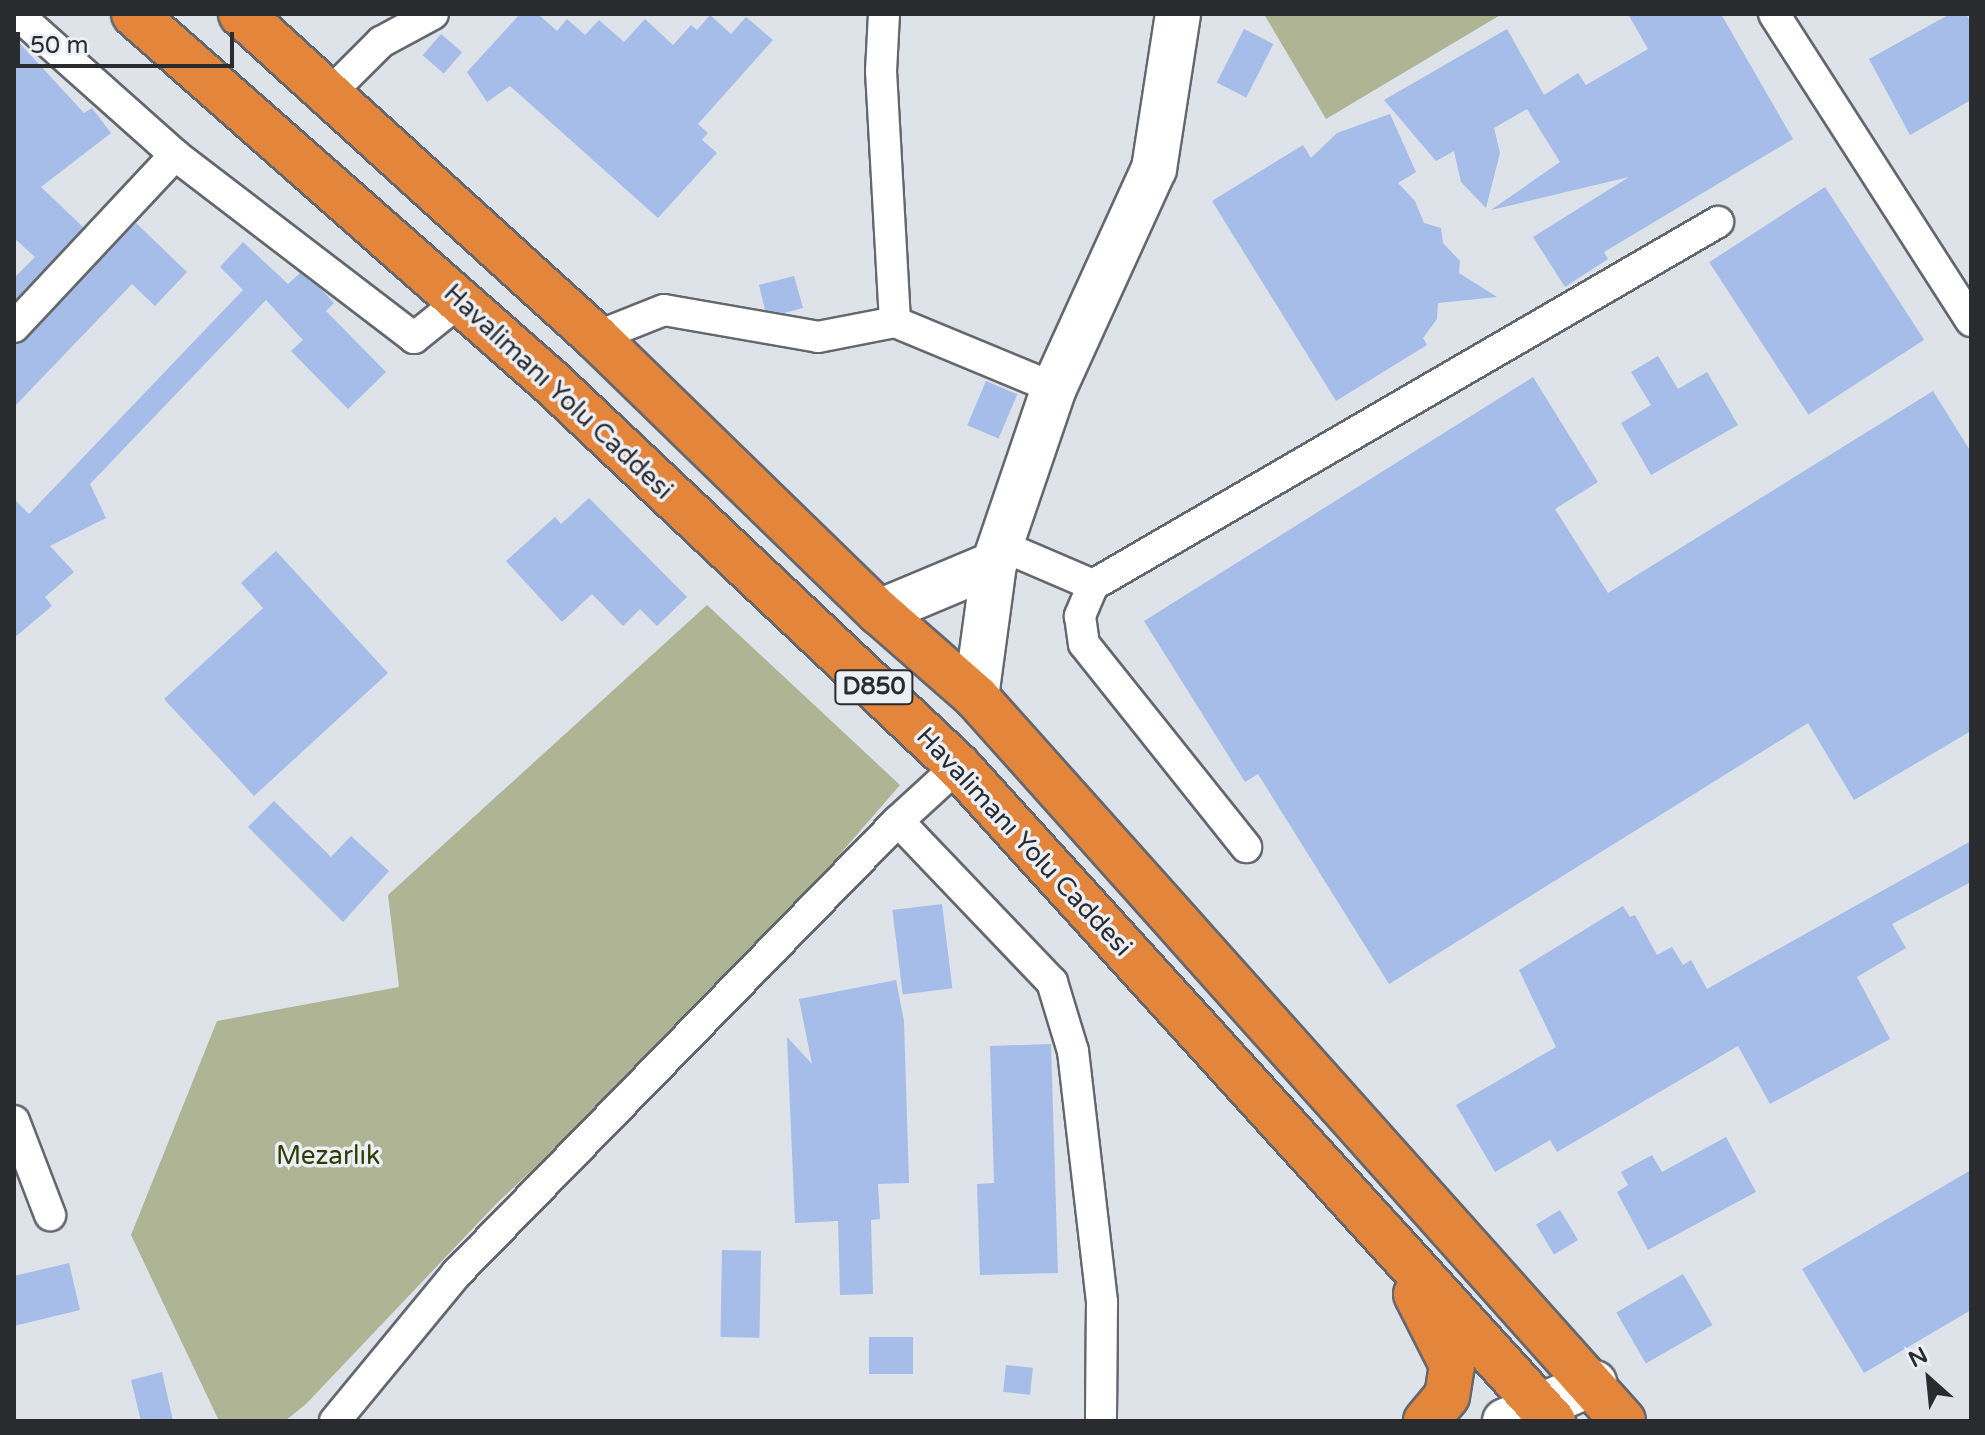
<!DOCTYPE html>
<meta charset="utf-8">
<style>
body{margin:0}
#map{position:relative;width:1985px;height:1435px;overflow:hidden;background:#dee2e9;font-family:"Varela Round",sans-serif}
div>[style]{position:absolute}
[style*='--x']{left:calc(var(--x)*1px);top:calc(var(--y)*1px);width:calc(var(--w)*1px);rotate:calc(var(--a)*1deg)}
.green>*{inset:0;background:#aeb494}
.building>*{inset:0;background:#a5bde8;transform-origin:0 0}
.roads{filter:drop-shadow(2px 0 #64676e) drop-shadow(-2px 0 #64676e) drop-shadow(0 2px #64676e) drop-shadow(0 -2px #64676e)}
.street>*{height:30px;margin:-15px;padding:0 15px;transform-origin:15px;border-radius:15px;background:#fff}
.secondary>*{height:44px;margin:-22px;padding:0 22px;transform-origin:22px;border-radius:22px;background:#fff}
.highway>*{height:44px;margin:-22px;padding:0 22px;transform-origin:22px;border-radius:22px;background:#e3853a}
span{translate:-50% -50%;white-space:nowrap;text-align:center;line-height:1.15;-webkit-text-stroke:7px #ebeff6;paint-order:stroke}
.shield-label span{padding:2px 6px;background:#ebeff6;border:2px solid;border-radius:6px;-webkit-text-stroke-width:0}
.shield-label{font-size:24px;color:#2a2b2e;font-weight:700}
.street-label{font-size:26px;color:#2a2b2e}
.park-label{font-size:26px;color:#353b00}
.frame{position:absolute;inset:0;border:16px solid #2a2b2e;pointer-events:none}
.north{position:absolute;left:1889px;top:1339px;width:80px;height:80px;-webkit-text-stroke:6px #ebeff6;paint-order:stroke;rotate:333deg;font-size:22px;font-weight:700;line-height:32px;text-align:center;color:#2a2b2e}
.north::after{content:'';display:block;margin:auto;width:28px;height:36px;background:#2a2b2e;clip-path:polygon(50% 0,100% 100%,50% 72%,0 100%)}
.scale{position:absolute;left:16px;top:32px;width:218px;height:36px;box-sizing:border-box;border:4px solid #2a2b2e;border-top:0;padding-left:10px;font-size:24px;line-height:28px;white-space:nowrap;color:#2a2b2e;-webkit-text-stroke:6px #ebeff6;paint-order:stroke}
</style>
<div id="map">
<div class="green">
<i style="clip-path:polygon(1264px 14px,1502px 14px,1326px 119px)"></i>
<i style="clip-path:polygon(707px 605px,900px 785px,709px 1005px,497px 1203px,306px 1404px,285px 1421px,219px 1421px,131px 1235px,217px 1021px,399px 987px,388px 895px)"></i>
</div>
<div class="building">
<i style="clip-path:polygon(520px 14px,538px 14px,557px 31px,567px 19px,585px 35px,599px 20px,624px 42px,645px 19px,673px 45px,691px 25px,697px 30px,710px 15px,731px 34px,746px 17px,773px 40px,698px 124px,708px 133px,702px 140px,717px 153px,658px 218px,510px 86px,487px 102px,467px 72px)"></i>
<i style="clip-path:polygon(1628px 14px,1721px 14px,1793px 139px,1604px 252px,1608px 259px,1565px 287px,1533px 237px,1629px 177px,1491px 210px,1560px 162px,1527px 109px,1494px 128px,1500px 153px,1486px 208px,1461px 182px,1454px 151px,1436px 161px,1384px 100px,1507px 29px,1544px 95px,1578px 73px,1586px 85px,1648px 49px)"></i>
<i style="clip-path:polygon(1950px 14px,1966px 14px,1971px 23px,1971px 100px,1910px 135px,1869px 59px)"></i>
<i style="left:1244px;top:29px;width:33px;height:60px;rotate:27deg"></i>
<i style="left:441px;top:34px;width:28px;height:28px;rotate:41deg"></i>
<i style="clip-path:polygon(14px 37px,84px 113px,92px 108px,111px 133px,41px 187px,83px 227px,14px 301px,14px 278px,35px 257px,14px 238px)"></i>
<i style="clip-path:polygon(1390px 114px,1416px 172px,1398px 183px,1415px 201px,1424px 223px,1441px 228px,1443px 243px,1460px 261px,1459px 273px,1497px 297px,1438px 303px,1437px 319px,1423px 338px,1427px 345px,1336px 401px,1212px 201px,1303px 145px,1311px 158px,1337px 133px)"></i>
<i style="left:1825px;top:187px;width:182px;height:138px;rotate:57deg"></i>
<i style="clip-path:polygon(136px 223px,187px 272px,155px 306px,132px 284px,14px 407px,14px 344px,27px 339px)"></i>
<i style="clip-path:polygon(243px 242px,288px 284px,300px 273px,322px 290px,334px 303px,326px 311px,386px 372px,348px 409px,291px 351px,303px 340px,266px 300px,90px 484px,106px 518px,50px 546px,74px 572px,45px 597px,52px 606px,14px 638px,14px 499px,29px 514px,243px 290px,220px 267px)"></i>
<i style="clip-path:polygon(794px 276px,803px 308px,784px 313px,765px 310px,759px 285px)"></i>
<i style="clip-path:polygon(1658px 356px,1678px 389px,1707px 372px,1738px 425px,1651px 475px,1621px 423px,1651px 405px,1631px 372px)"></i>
<i style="clip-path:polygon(1533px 377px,1598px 482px,1555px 509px,1608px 593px,1933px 391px,1971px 452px,1971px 731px,1854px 800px,1808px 723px,1389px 984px,1258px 774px,1245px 782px,1144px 621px)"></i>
<i style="left:986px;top:381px;width:34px;height:48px;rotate:23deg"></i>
<i style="clip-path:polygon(589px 498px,687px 597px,657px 626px,640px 609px,623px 626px,592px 594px,562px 622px,506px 561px,555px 517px,561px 524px)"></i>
<i style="clip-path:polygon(276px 551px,388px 673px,254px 796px,164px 699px,263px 608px,241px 583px)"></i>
<i style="clip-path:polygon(274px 801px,331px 857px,351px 836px,389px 871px,343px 922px,248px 827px)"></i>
<i style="clip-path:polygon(1971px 841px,1971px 882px,1892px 924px,1906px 948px,1857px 977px,1890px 1039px,1770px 1104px,1738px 1046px,1557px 1152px,1550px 1140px,1495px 1172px,1456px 1105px,1556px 1047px,1519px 970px,1623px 906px,1630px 917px,1635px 915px,1657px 955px,1672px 947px,1683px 965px,1691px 960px,1707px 989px)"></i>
<i style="left:942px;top:904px;width:85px;height:50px;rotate:83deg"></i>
<i style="clip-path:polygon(896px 980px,904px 1021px,909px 1183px,878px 1184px,880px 1219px,871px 1220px,873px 1294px,840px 1295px,838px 1221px,795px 1223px,787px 1037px,812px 1064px,799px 999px)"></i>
<i style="clip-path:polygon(1051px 1044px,1058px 1273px,980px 1275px,977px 1184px,994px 1183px,990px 1046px)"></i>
<i style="clip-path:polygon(1726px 1137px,1756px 1192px,1648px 1250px,1617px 1192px,1628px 1185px,1621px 1172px,1652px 1155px,1662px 1172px)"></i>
<i style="clip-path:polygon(1971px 1170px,1971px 1310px,1864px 1373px,1802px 1269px)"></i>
<i style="left:1560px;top:1210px;width:35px;height:28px;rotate:59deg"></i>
<i style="left:722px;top:1250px;width:39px;height:87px;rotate:1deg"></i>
<i style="clip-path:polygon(69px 1263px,80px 1310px,14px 1326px,14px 1276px)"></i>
<i style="left:1683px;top:1274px;width:59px;height:77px;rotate:60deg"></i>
<i style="left:869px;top:1337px;width:44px;height:37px"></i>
<i style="left:1006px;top:1365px;width:27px;height:27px;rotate:6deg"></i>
<i style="clip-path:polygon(162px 1372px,173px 1421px,141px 1421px,131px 1380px)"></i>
</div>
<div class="roads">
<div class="street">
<i style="--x:17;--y:14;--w:212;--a:41.7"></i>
<i style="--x:175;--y:155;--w:301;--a:37.4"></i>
<i style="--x:414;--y:338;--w:59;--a:-38.8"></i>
<i style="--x:884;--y:14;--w:57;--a:93"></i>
<i style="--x:881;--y:71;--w:251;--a:86.8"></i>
<i style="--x:1774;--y:14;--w:365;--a:57.3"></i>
<i style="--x:331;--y:92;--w:71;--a:-45"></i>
<i style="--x:381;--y:42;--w:59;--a:-28.3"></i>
<i style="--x:14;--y:327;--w:236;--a:-46.9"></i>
<i style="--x:596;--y:337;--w:73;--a:-21.7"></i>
<i style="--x:664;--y:310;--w:156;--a:9.9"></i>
<i style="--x:818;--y:337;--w:78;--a:-11"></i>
<i style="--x:895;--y:322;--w:172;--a:22.5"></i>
<i style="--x:1002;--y:546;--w:99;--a:23.2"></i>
<i style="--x:1093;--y:585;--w:723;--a:-30.15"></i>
<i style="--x:1093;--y:585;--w:34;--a:113"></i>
<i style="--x:1080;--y:616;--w:28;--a:82"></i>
<i style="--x:1084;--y:644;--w:260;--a:51.4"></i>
<i style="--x:898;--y:821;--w:223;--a:46.3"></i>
<i style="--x:1052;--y:982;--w:72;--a:73.1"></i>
<i style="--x:1073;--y:1051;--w:253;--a:83.4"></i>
<i style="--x:1102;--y:1302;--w:119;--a:90.5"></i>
<i style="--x:14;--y:1121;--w:101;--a:69"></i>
<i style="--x:335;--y:1421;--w:192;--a:-50.5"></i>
<i style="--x:457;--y:1273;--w:631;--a:-45.71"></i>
<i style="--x:898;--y:821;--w:81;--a:-42.5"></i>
</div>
<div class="secondary">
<i style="--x:879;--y:612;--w:125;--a:-22.7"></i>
<i style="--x:976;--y:697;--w:134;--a:-82.3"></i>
<i style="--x:994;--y:564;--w:186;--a:-71.2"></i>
<i style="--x:1054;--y:388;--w:241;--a:-65.5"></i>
<i style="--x:1154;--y:169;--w:157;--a:-81.2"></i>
<i style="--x:1505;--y:1421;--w:97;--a:-23.1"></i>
</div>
<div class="highway">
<i style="--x:134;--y:14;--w:555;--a:41.42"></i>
<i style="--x:550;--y:381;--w:561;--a:43.34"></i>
<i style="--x:958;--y:766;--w:885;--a:47.75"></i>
<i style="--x:241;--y:14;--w:480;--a:42.3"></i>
<i style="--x:596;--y:337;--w:395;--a:44.2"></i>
<i style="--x:879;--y:612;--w:129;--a:41.2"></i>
<i style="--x:976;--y:697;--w:971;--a:48.21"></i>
<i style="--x:1416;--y:1294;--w:80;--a:63.1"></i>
<i style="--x:1452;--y:1365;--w:31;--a:99"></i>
<i style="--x:1447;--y:1396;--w:33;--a:130"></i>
</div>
</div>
<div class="shield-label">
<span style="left:874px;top:687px">D850</span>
</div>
<div class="street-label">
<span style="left:558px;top:392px;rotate:43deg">Havalimanı Yolu Caddesi</span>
<span style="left:1024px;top:842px;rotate:47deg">Havalimanı Yolu Caddesi</span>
</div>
<div class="park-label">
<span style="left:328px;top:1156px">Mezarlık</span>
</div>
<div class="frame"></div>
<div class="north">N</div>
<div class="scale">50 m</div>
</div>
